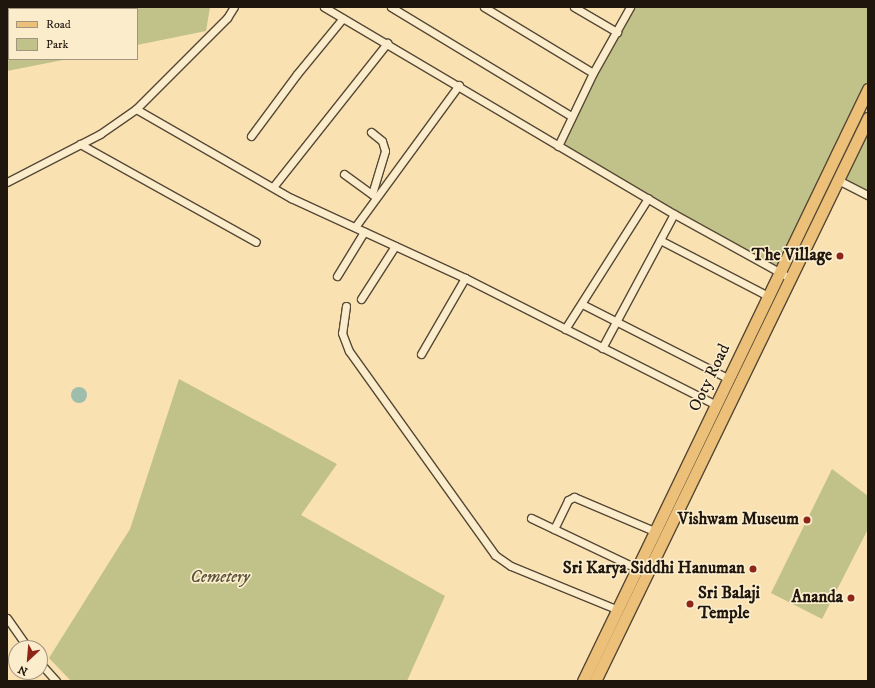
<!DOCTYPE html>
<style>
body{margin:0}
#map{position:relative;width:875px;height:688px;overflow:hidden;background:#f9e1b1;font-family:"IM FELL DW Pica",serif}
div>[style]{position:absolute}
[style*='--x']{left:calc(var(--x)*1px);top:calc(var(--y)*1px);width:calc(var(--w)*1px);rotate:calc(var(--a)*1deg)}
.green>*{inset:0;background:#c0c289}
.water>*{inset:0;background:#9ebdad}
.round{border-radius:50%}
.roads{filter:drop-shadow(1px 0 #564936) drop-shadow(-1px 0 #564936) drop-shadow(0 1px #564936) drop-shadow(0 -1px #564936)}
.minor>*{height:7px;margin:-3.5px;padding:0 3.5px;transform-origin:3.5px;border-radius:3.5px;background:#fbeccc}
.primary>*{height:11px;margin:-5.5px;padding:0 5.5px;transform-origin:5.5px;border-radius:5.5px;background:#ecc078}
.dots>*{width:11px;height:11px;translate:-50% -50%;box-sizing:border-box;border:2px solid #fbeccc;border-radius:50%}
span{translate:-50% -50%;white-space:nowrap;text-align:center;line-height:1.15;-webkit-text-stroke:3.5px #fbeccc;paint-order:stroke}
.poi-label{font-size:17px;color:#1f160d;font-weight:700}
.right{translate:-100% -50%;text-align:right}
.left{translate:0 -50%;text-align:left}
.street-label{font-size:17px;color:#1f160d}
.park-label{font-size:17px;color:#575238;font-style:italic}
.frame{position:absolute;inset:0;border:8px solid #1f160d;pointer-events:none}
.legend{position:absolute;left:8px;top:8px;width:130px;height:52px;box-sizing:border-box;background:#fbeccc;border:1px solid #a39680;margin:0;padding:5px 7px;list-style:none;font-size:12px;color:#1f160d}
.legend li{display:flex;align-items:center;gap:8px;height:20px}
.legend b{width:20px;border:1px solid #a39680}
.north{position:absolute;left:8px;top:640px;width:40px;height:40px;box-sizing:border-box;background:#fbeccc;border:1px solid #a39680;border-radius:50%;rotate:206deg;font-size:11px;font-weight:700;line-height:16px;text-align:center;color:#1f160d}
.north::after{content:'';display:block;margin:auto;width:14px;height:18px;background:#8f2418;clip-path:polygon(50% 0,100% 100%,50% 72%,0 100%)}
</style>
<div id="map">
<div class="green">
<i style="clip-path:polygon(7px 7px,210px 7px,206px 31px,137px 45px,137px 9px,9px 9px,9px 59px,68px 59px,7px 71px)"></i>
<i style="clip-path:polygon(627px 7px,868px 7px,868px 93px,780px 272px,558px 146px)"></i>
<i style="clip-path:polygon(868px 118px,868px 195px,838px 180px)"></i>
<i style="clip-path:polygon(179px 379px,337px 464px,301px 515px,445px 596px,407px 681px,71px 681px,49px 658px,130px 529px)"></i>
<i style="clip-path:polygon(832px 469px,868px 496px,868px 529px,822px 619px,771px 593px)"></i>
</div>
<div class="water">
<i class="round" style="left:71px;top:387px;width:16px;height:16px"></i>
</div>
<div class="roads">
<div class="minor">
<i style="--x:324;--y:7;--w:407;--a:30.6"></i>
<i style="--x:674;--y:214;--w:132;--a:28.9"></i>
<i style="--x:391;--y:7;--w:210;--a:31.2"></i>
<i style="--x:484;--y:7;--w:127;--a:31.2"></i>
<i style="--x:574;--y:7;--w:50;--a:30.2"></i>
<i style="--x:136;--y:109;--w:179;--a:29.9"></i>
<i style="--x:291;--y:198;--w:192;--a:24.7"></i>
<i style="--x:465;--y:278;--w:281;--a:26.8"></i>
<i style="--x:371;--y:132;--w:14;--a:39"></i>
<i style="--x:382;--y:141;--w:10;--a:73"></i>
<i style="--x:385;--y:151;--w:45;--a:106.8"></i>
<i style="--x:251;--y:136;--w:77;--a:-53.4"></i>
<i style="--x:297;--y:74;--w:72;--a:-50.6"></i>
<i style="--x:80;--y:144;--w:201;--a:29.1"></i>
<i style="--x:558;--y:146;--w:81;--a:-64.4"></i>
<i style="--x:593;--y:73;--w:76;--a:-60.7"></i>
<i style="--x:344;--y:174;--w:37;--a:36"></i>
<i style="--x:838;--y:180;--w:34;--a:27"></i>
<i style="--x:7;--y:182;--w:105;--a:-27.3"></i>
<i style="--x:100;--y:134;--w:44;--a:-34.8"></i>
<i style="--x:136;--y:109;--w:129;--a:-45"></i>
<i style="--x:227;--y:18;--w:13;--a:-58"></i>
<i style="--x:273;--y:187;--w:184;--a:-51.6"></i>
<i style="--x:355;--y:227;--w:176;--a:-53.8"></i>
<i style="--x:660;--y:240;--w:122;--a:27.4"></i>
<i style="--x:337;--y:276;--w:52;--a:-58.5"></i>
<i style="--x:361;--y:299;--w:63;--a:-57.3"></i>
<i style="--x:582;--y:304;--w:165;--a:27"></i>
<i style="--x:346;--y:306;--w:27;--a:98"></i>
<i style="--x:342;--y:333;--w:19;--a:69"></i>
<i style="--x:349;--y:351;--w:251;--a:54.4"></i>
<i style="--x:495;--y:555;--w:19;--a:35"></i>
<i style="--x:511;--y:566;--w:113;--a:22.3"></i>
<i style="--x:565;--y:329;--w:155;--a:-57.6"></i>
<i style="--x:602;--y:348;--w:152;--a:-61.8"></i>
<i style="--x:421;--y:354;--w:88;--a:-59.9"></i>
<i style="--x:531;--y:518;--w:116;--a:25.5"></i>
<i style="--x:554;--y:529;--w:32;--a:-64"></i>
<i style="--x:568;--y:500;--w:7;--a:-27"></i>
<i style="--x:574;--y:497;--w:87;--a:23"></i>
<i style="--x:7;--y:618;--w:37;--a:55"></i>
<i style="--x:40;--y:663;--w:24;--a:48"></i>
</div>
<div class="primary">
<i style="--x:583;--y:681;--w:657;--a:-64.29"></i>
<i style="--x:595;--y:681;--w:626;--a:-64.13"></i>
</div>
</div>
<div class="dots">
<i style="left:840px;top:256px;background:#8f2418"></i>
<i style="left:807px;top:520px;background:#8f2418"></i>
<i style="left:753px;top:569px;background:#8f2418"></i>
<i style="left:851px;top:598px;background:#8f2418"></i>
<i style="left:690px;top:604px;background:#8f2418"></i>
</div>
<div class="poi-label">
<span class="right" style="left:832px;top:256px">The Village</span>
<span class="right" style="left:799px;top:520px">Vishwam Museum</span>
<span class="right" style="left:745px;top:569px">Sri Karya Siddhi Hanuman</span>
<span class="left" style="left:698px;top:604px">Sri Balaji<br>Temple</span>
<span class="right" style="left:843px;top:598px">Ananda</span>
</div>
<div class="street-label">
<span style="left:710px;top:378px;rotate:-64deg">Ooty Road</span>
</div>
<div class="park-label">
<span style="left:220px;top:578px">Cemetery</span>
</div>
<div class="frame"></div>
<ul class="legend">
<li><b style="height:5px;background:#ecc078"></b>Road</li>
<li><b style="height:11px;background:#c0c289"></b>Park</li>
</ul>
<div class="north">N</div>
</div>
